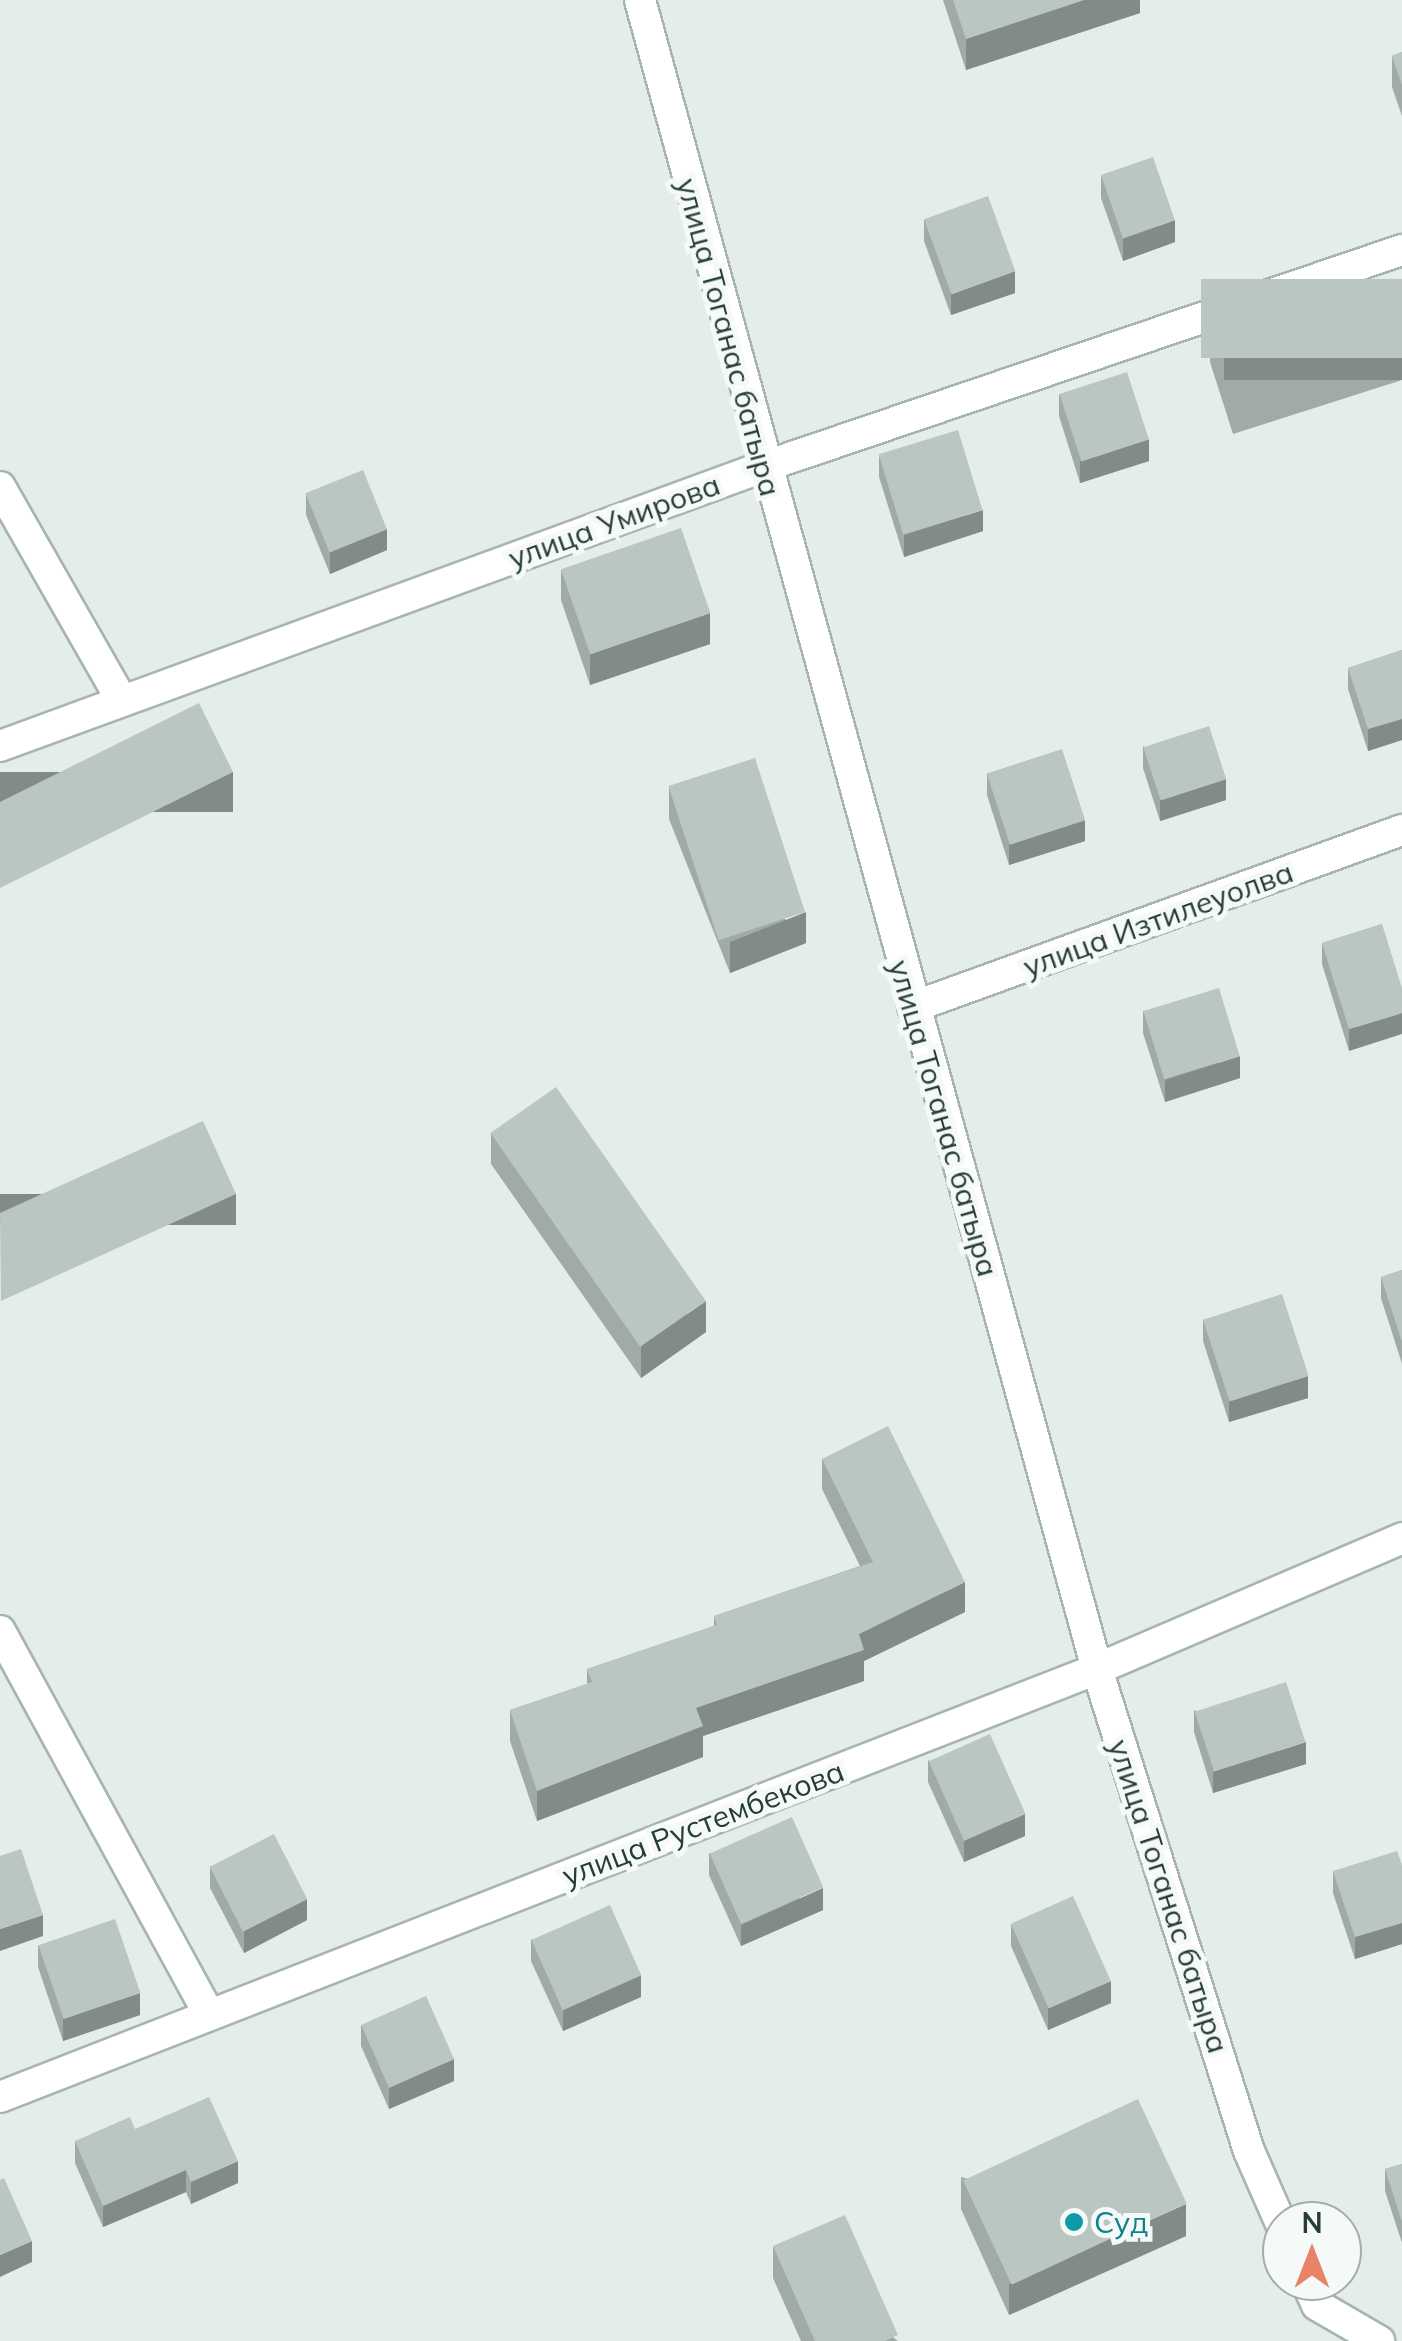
<!DOCTYPE html>
<meta charset="utf-8">
<style>
body{margin:0}
#map{position:relative;width:1402px;height:2341px;overflow:hidden;background:#e4ede9;font-family:Mulish,sans-serif}
div>[style]{position:absolute}
[style*='--x']{left:calc(var(--x)*1px);top:calc(var(--y)*1px);width:calc(var(--w)*1px);rotate:calc(var(--a)*1deg)}
.roads{filter:drop-shadow(2px 0 #a7b5b0) drop-shadow(-2px 0 #a7b5b0) drop-shadow(0 2px #a7b5b0) drop-shadow(0 -2px #a7b5b0)}
.minor>*{height:30px;margin:-15px;padding:0 15px;transform-origin:15px;border-radius:15px;background:#fff}
.wall>*{inset:0;background:#a0aba6}
.shaded-wall>*{inset:0;background:#828b87;transform-origin:0 0}
.building>*{inset:0;background:#bac7c1;transform-origin:0 0}
.dots>*{width:28px;height:28px;translate:-50% -50%;box-sizing:border-box;border:5px solid #f5f9f7;border-radius:50%}
span{translate:-50% -50%;white-space:nowrap;text-align:center;line-height:1.15;-webkit-text-stroke:10px #f5f9f7;paint-order:stroke}
.street-label{font-size:30px;color:#253d36}
.culture-label{font-size:30px;color:#0d838f}
.left{translate:0 -50%;text-align:left}
.north{position:absolute;left:1262px;top:2201px;width:100px;height:100px;box-sizing:border-box;background:#f5f9f7;border:2px solid #a2aeaa;border-radius:50%;rotate:0deg;font-size:28px;font-weight:700;line-height:40px;text-align:center;color:#253d36}
.north::after{content:'';display:block;margin:auto;width:35px;height:45px;background:#e98266;clip-path:polygon(50% 0,100% 100%,50% 72%,0 100%)}
</style>
<div id="map">
<div class="roads">
<div class="minor">
<i style="--x:640;--y:0;--w:1730;--a:74.69"></i>
<i style="--x:1097;--y:1669;--w:505;--a:72.5"></i>
<i style="--x:1249;--y:2151;--w:82;--a:66.3"></i>
<i style="--x:0;--y:487;--w:246;--a:60.3"></i>
<i style="--x:0;--y:746;--w:812;--a:-20.09"></i>
<i style="--x:763;--y:467;--w:675;--a:-18.76"></i>
<i style="--x:913;--y:1007;--w:520;--a:-19.9"></i>
<i style="--x:0;--y:1631;--w:437;--a:61.4"></i>
<i style="--x:0;--y:2097;--w:1178;--a:-21.31"></i>
<i style="--x:1097;--y:1669;--w:332;--a:-23.2"></i>
<i style="--x:1306;--y:2281;--w:26;--a:65"></i>
<i style="--x:1317;--y:2305;--w:72;--a:30.1"></i>
</div>
</div>
<div class="wall">
<i style="clip-path:polygon(943px 0,1140px 0,1140px 13px,966px 70px)"></i>
<i style="clip-path:polygon(1402px 52px,1402px 116px,1392px 87px,1392px 56px)"></i>
<i style="clip-path:polygon(1101px 176px,1175px 242px,1123px 261px,1101px 198px)"></i>
<i style="clip-path:polygon(924px 219px,1015px 293px,951px 315px,924px 241px)"></i>
<i style="clip-path:polygon(1402px 279px,1402px 380px,1233px 434px,1210px 362px,1210px 340px)"></i>
<i style="clip-path:polygon(1059px 394px,1149px 461px,1080px 483px,1059px 416px)"></i>
<i style="clip-path:polygon(879px 456px,983px 531px,904px 557px,879px 477px)"></i>
<i style="clip-path:polygon(306px 494px,387px 550px,330px 574px,306px 515px)"></i>
<i style="clip-path:polygon(561px 569px,710px 644px,590px 685px,561px 600px)"></i>
<i style="clip-path:polygon(1402px 650px,1402px 740px,1368px 751px,1348px 689px,1348px 668px)"></i>
<i style="clip-path:polygon(1143px 746px,1226px 800px,1160px 821px,1143px 768px)"></i>
<i style="clip-path:polygon(987px 773px,1085px 841px,1009px 865px,987px 795px)"></i>
<i style="clip-path:polygon(669px 787px,806px 943px,730px 973px,669px 819px)"></i>
<i style="clip-path:polygon(1382px 924px,1349px 1051px,1322px 964px,1322px 943px)"></i>
<i style="clip-path:polygon(1143px 1011px,1240px 1078px,1165px 1102px,1143px 1033px)"></i>
<i style="clip-path:polygon(491px 1133px,706px 1332px,641px 1378px,491px 1164px)"></i>
<i style="clip-path:polygon(1402px 1270px,1402px 1364px,1381px 1298px,1381px 1277px)"></i>
<i style="clip-path:polygon(1203px 1319px,1308px 1398px,1229px 1422px,1203px 1341px)"></i>
<i style="clip-path:polygon(822px 1459px,965px 1612px,864px 1661px,864px 1681px,703px 1736px,703px 1757px,537px 1821px,510px 1741px,510px 1710px,587px 1684px,587px 1669px,714px 1626px,714px 1616px,860px 1566px,822px 1489px)"></i>
<i style="clip-path:polygon(1194px 1710px,1306px 1764px,1213px 1793px,1194px 1732px)"></i>
<i style="clip-path:polygon(928px 1760px,1025px 1836px,964px 1862px,928px 1782px)"></i>
<i style="clip-path:polygon(709px 1853px,823px 1910px,741px 1946px,709px 1875px)"></i>
<i style="clip-path:polygon(1402px 1865px,1402px 1944px,1355px 1959px,1333px 1893px,1333px 1871px)"></i>
<i style="clip-path:polygon(210px 1866px,307px 1920px,244px 1953px,210px 1888px)"></i>
<i style="clip-path:polygon(1011px 1924px,1111px 2003px,1048px 2030px,1011px 1946px)"></i>
<i style="clip-path:polygon(531px 1939px,641px 1997px,563px 2031px,531px 1961px)"></i>
<i style="clip-path:polygon(38px 1945px,140px 2015px,63px 2041px,38px 1967px)"></i>
<i style="clip-path:polygon(361px 2025px,454px 2081px,389px 2109px,361px 2046px)"></i>
<i style="clip-path:polygon(135px 2129px,238px 2183px,191px 2204px,186px 2192px,103px 2227px,75px 2163px,75px 2141px)"></i>
<i style="clip-path:polygon(1402px 2164px,1402px 2243px,1385px 2191px,1385px 2169px)"></i>
<i style="clip-path:polygon(961px 2177px,1186px 2236px,1009px 2315px,961px 2209px)"></i>
<i style="clip-path:polygon(773px 2246px,898px 2341px,801px 2341px,773px 2278px)"></i>
</div>
<div class="shaded-wall">
<i style="clip-path:polygon(1084px 0,1140px 0,1140px 13px,966px 70px,966px 39px)"></i>
<i style="clip-path:polygon(1175px 220px,1175px 242px,1123px 261px,1123px 239px)"></i>
<i style="clip-path:polygon(1015px 271px,1015px 293px,951px 315px,951px 294px)"></i>
<i style="left:1402px;top:358px;width:22px;height:178px;rotate:90deg"></i>
<i style="clip-path:polygon(1149px 439px,1149px 461px,1080px 483px,1080px 461px)"></i>
<i style="clip-path:polygon(983px 510px,983px 531px,904px 557px,904px 535px)"></i>
<i style="clip-path:polygon(387px 529px,387px 550px,330px 574px,330px 552px)"></i>
<i style="clip-path:polygon(710px 613px,710px 644px,590px 685px,590px 654px)"></i>
<i style="clip-path:polygon(1402px 719px,1402px 740px,1368px 751px,1368px 729px)"></i>
<i style="left:233px;top:772px;width:40px;height:260px;rotate:90deg"></i>
<i style="clip-path:polygon(1226px 779px,1226px 800px,1160px 821px,1160px 799px)"></i>
<i style="clip-path:polygon(1085px 820px,1085px 841px,1009px 865px,1009px 844px)"></i>
<i style="clip-path:polygon(806px 912px,806px 943px,730px 973px,730px 942px)"></i>
<i style="clip-path:polygon(1402px 1013px,1402px 1034px,1349px 1051px,1349px 1029px)"></i>
<i style="clip-path:polygon(1240px 1056px,1240px 1078px,1165px 1102px,1165px 1080px)"></i>
<i style="left:236px;top:1194px;width:31px;height:258px;rotate:90deg"></i>
<i style="clip-path:polygon(706px 1301px,706px 1332px,641px 1378px,641px 1346px)"></i>
<i style="clip-path:polygon(1308px 1376px,1308px 1398px,1229px 1422px,1229px 1401px)"></i>
<i style="clip-path:polygon(965px 1582px,965px 1612px,864px 1661px,864px 1681px,703px 1736px,703px 1757px,537px 1821px,537px 1791px,696px 1708px,859px 1634px)"></i>
<i style="clip-path:polygon(1306px 1742px,1306px 1764px,1213px 1793px,1213px 1772px)"></i>
<i style="clip-path:polygon(1025px 1814px,1025px 1836px,964px 1862px,964px 1841px)"></i>
<i style="clip-path:polygon(823px 1888px,823px 1910px,741px 1946px,741px 1925px)"></i>
<i style="clip-path:polygon(307px 1899px,307px 1920px,244px 1953px,244px 1931px)"></i>
<i style="clip-path:polygon(43px 1915px,43px 1936px,0 1951px,0 1929px)"></i>
<i style="clip-path:polygon(1402px 1923px,1402px 1944px,1355px 1959px,1355px 1937px)"></i>
<i style="clip-path:polygon(641px 1975px,641px 1997px,563px 2031px,563px 2010px)"></i>
<i style="clip-path:polygon(1111px 1981px,1111px 2003px,1048px 2030px,1048px 2008px)"></i>
<i style="clip-path:polygon(140px 1993px,140px 2015px,63px 2041px,63px 2019px)"></i>
<i style="clip-path:polygon(454px 2059px,454px 2081px,389px 2109px,389px 2087px)"></i>
<i style="clip-path:polygon(238px 2161px,238px 2183px,191px 2204px,191px 2182px)"></i>
<i style="clip-path:polygon(186px 2170px,186px 2192px,103px 2227px,103px 2206px)"></i>
<i style="clip-path:polygon(1186px 2204px,1186px 2236px,1009px 2315px,1009px 2284px)"></i>
<i style="clip-path:polygon(32px 2241px,32px 2262px,0 2277px,0 2255px)"></i>
</div>
<div class="building">
<i style="clip-path:polygon(953px 0,1084px 0,966px 39px)"></i>
<i style="clip-path:polygon(1402px 52px,1402px 85px,1392px 56px)"></i>
<i style="left:1153px;top:157px;width:67px;height:55px;rotate:71deg"></i>
<i style="left:988px;top:196px;width:80px;height:68px;rotate:70deg"></i>
<i style="left:1402px;top:279px;width:79px;height:201px;rotate:90deg"></i>
<i style="left:1127px;top:372px;width:71px;height:71px;rotate:72deg"></i>
<i style="left:958px;top:430px;width:84px;height:83px;rotate:73deg"></i>
<i style="left:363px;top:470px;width:64px;height:62px;rotate:68deg"></i>
<i style="left:681px;top:528px;width:90px;height:127px;rotate:71deg"></i>
<i style="clip-path:polygon(1402px 650px,1402px 719px,1368px 729px,1348px 668px)"></i>
<i style="clip-path:polygon(199px 703px,233px 772px,0 888px,0 802px)"></i>
<i style="left:1209px;top:726px;width:56px;height:69px;rotate:72deg"></i>
<i style="left:1062px;top:749px;width:75px;height:79px;rotate:72deg"></i>
<i style="left:755px;top:758px;width:162px;height:91px;rotate:72deg"></i>
<i style="clip-path:polygon(1382px 924px,1402px 988px,1402px 1013px,1349px 1029px,1322px 943px)"></i>
<i style="left:1219px;top:988px;width:71px;height:79px;rotate:73deg"></i>
<i style="left:556px;top:1087px;width:261px;height:80px;rotate:55deg"></i>
<i style="clip-path:polygon(203px 1121px,236px 1194px,1px 1301px,0 1213px)"></i>
<i style="clip-path:polygon(1402px 1270px,1402px 1342px,1381px 1277px)"></i>
<i style="left:1282px;top:1294px;width:86px;height:83px;rotate:72deg"></i>
<i style="clip-path:polygon(888px 1426px,965px 1582px,859px 1634px,864px 1650px,696px 1708px,703px 1726px,537px 1791px,510px 1710px,592px 1682px,587px 1669px,717px 1625px,714px 1616px,873px 1562px,822px 1459px)"></i>
<i style="left:1286px;top:1682px;width:63px;height:96px;rotate:72deg"></i>
<i style="left:990px;top:1734px;width:87px;height:67px;rotate:66deg"></i>
<i style="left:792px;top:1817px;width:77px;height:90px;rotate:66deg"></i>
<i style="left:274px;top:1834px;width:73px;height:72px;rotate:63deg"></i>
<i style="clip-path:polygon(21px 1849px,43px 1915px,0 1929px,0 1856px)"></i>
<i style="clip-path:polygon(1397px 1851px,1402px 1865px,1402px 1923px,1355px 1937px,1333px 1871px)"></i>
<i style="left:1073px;top:1896px;width:93px;height:68px;rotate:66deg"></i>
<i style="left:610px;top:1905px;width:77px;height:86px;rotate:66deg"></i>
<i style="left:115px;top:1919px;width:78px;height:81px;rotate:71deg"></i>
<i style="left:426px;top:1996px;width:69px;height:71px;rotate:66deg"></i>
<i style="clip-path:polygon(209px 2097px,238px 2161px,191px 2182px,186px 2170px,103px 2206px,75px 2141px,130px 2117px,135px 2129px)"></i>
<i style="left:1138px;top:2099px;width:115px;height:193px;rotate:65deg"></i>
<i style="clip-path:polygon(1402px 2164px,1402px 2222px,1385px 2169px)"></i>
<i style="clip-path:polygon(4px 2178px,32px 2241px,0 2255px,0 2180px)"></i>
<i style="clip-path:polygon(845px 2215px,898px 2335px,885px 2341px,815px 2341px,773px 2246px)"></i>
</div>
<div class="dots">
<i style="left:1074px;top:2222px;background:#0f9aa8"></i>
</div>
<div class="street-label">
<span style="left:729px;top:337px;rotate:75deg">улица Тоганас батыра</span>
<span style="left:614px;top:521px;rotate:-20deg">улица Умирова</span>
<span style="left:1158px;top:919px;rotate:-20deg">улица Изтилеуолва</span>
<span style="left:944px;top:1118px;rotate:74deg">улица Тоганас батыра</span>
<span style="left:703px;top:1823px;rotate:-21deg">улица Рустембекова</span>
<span style="left:1169px;top:1896px;rotate:72deg">улица Тоганас батыра</span>
</div>
<div class="culture-label">
<span class="left" style="left:1094px;top:2222px">Суд</span>
</div>
<div class="north">N</div>
</div>
